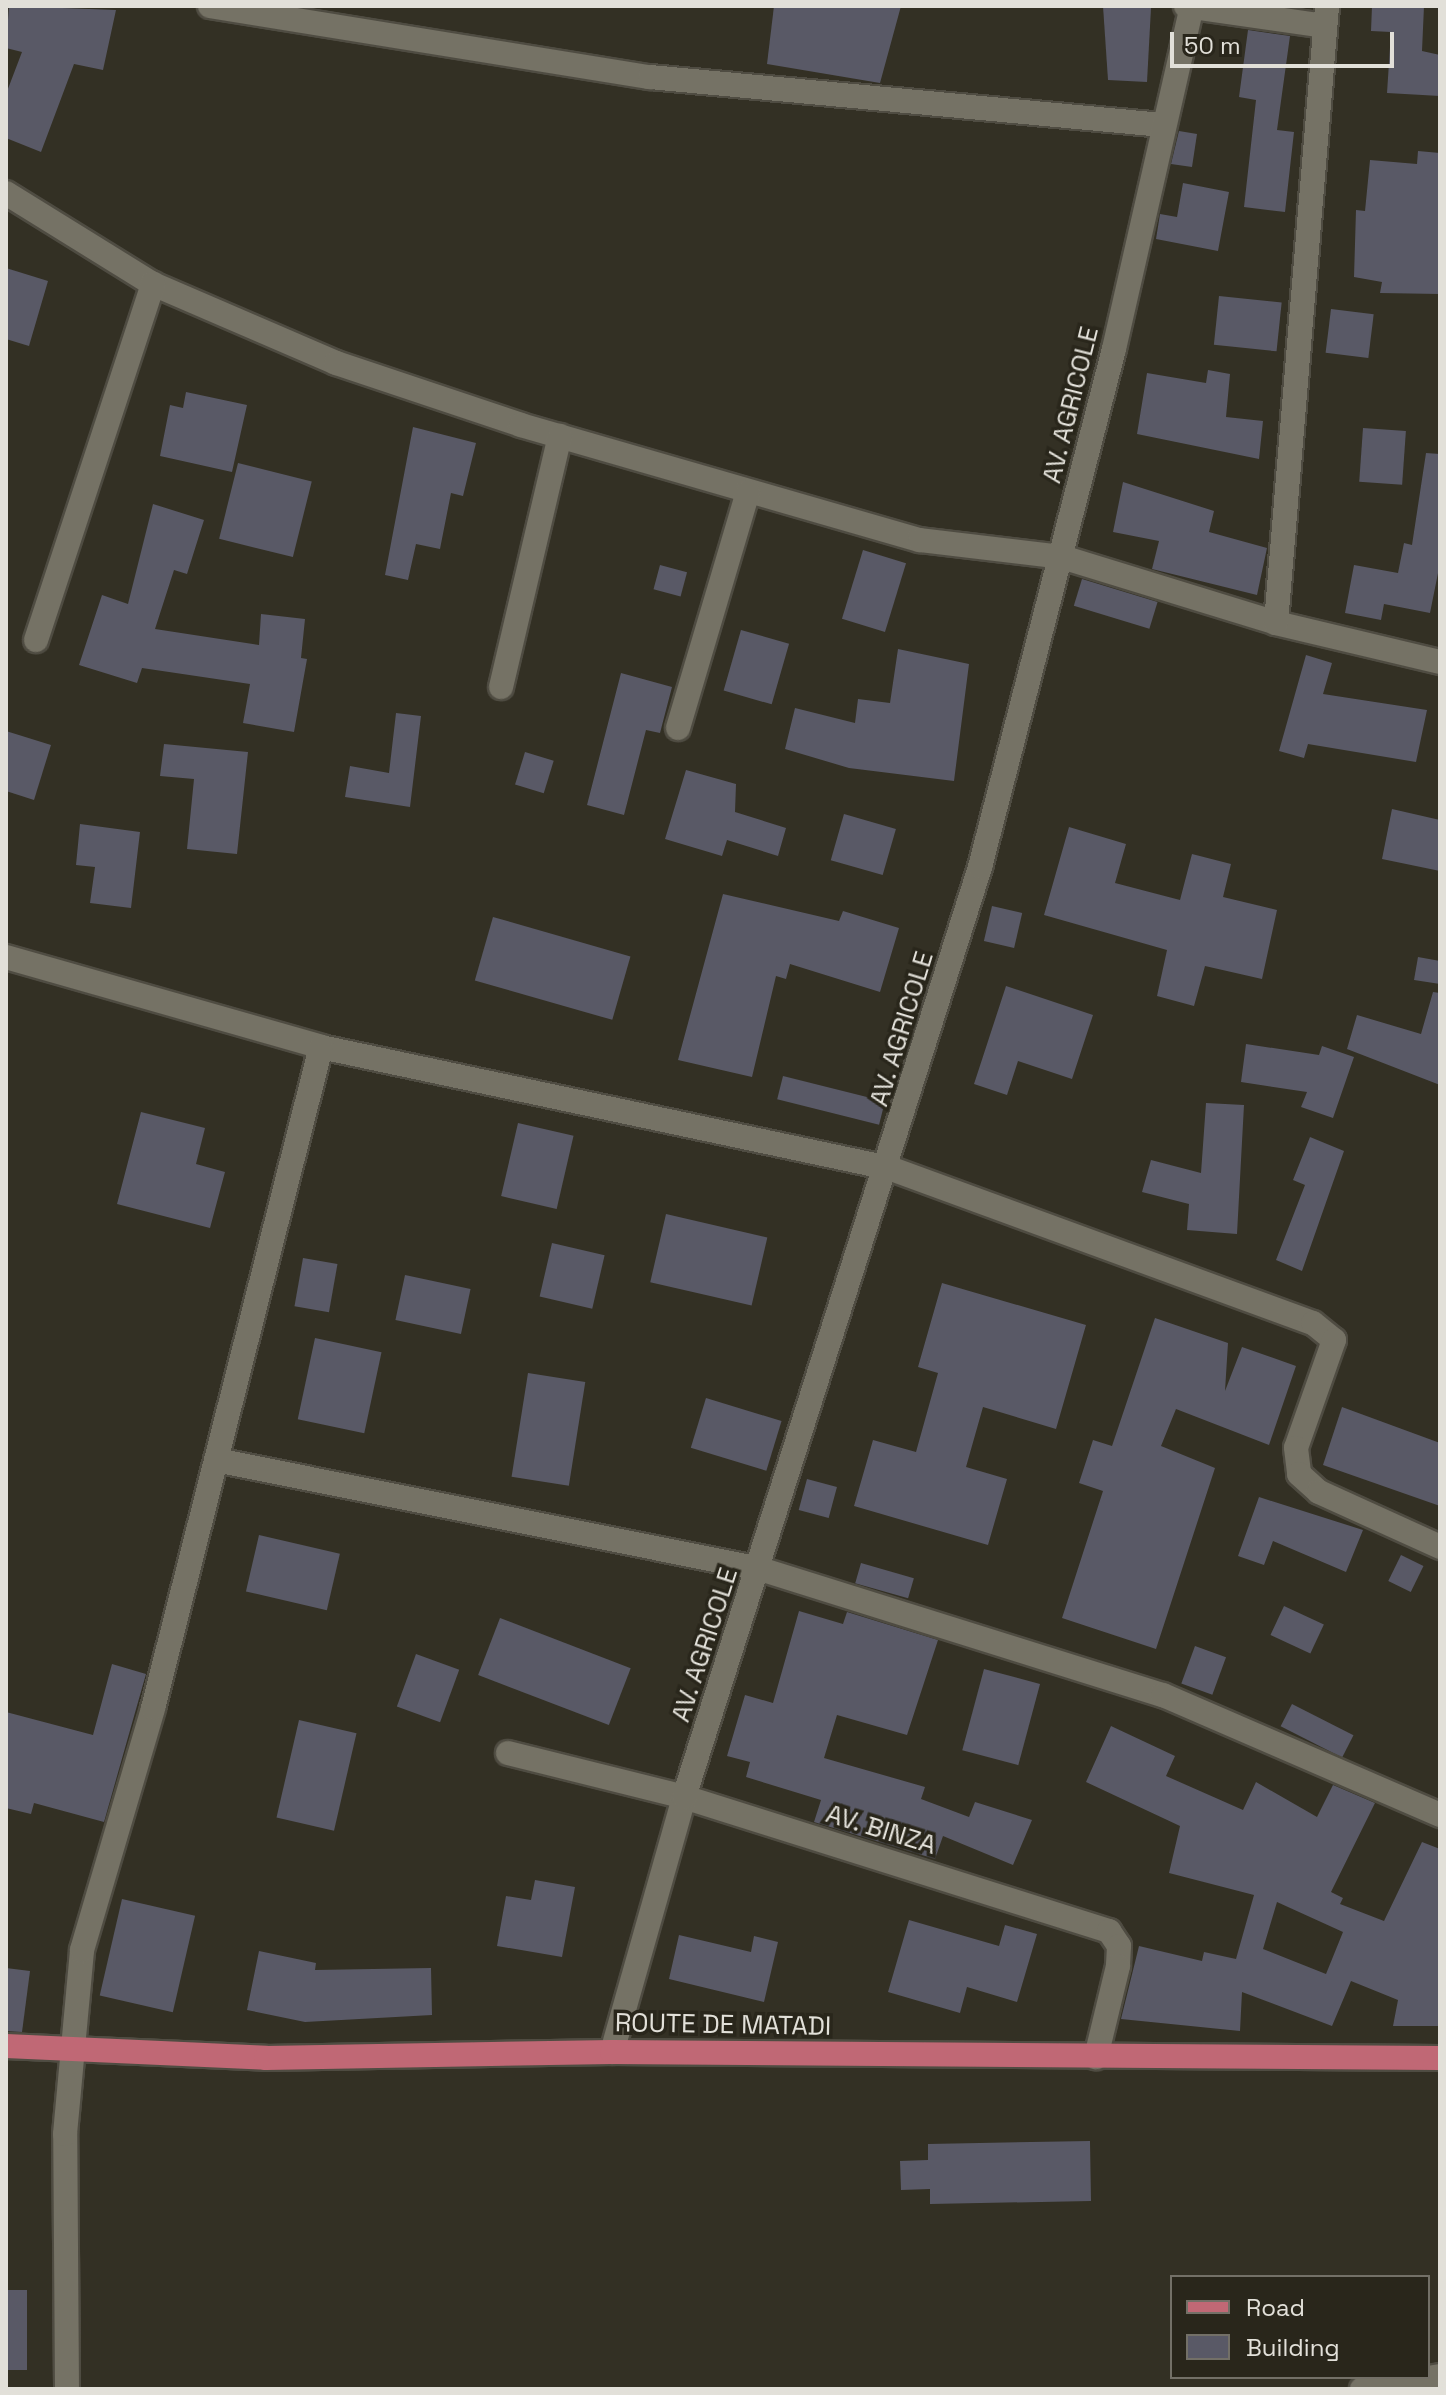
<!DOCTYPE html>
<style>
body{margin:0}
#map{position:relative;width:1446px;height:2395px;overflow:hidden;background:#333024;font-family:"Space Grotesk",sans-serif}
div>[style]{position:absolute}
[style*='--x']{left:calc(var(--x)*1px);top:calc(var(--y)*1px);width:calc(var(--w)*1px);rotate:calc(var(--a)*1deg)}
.building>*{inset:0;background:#595966;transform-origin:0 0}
.roads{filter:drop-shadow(2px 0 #4f4c42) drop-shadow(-2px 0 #4f4c42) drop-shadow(0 2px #4f4c42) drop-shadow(0 -2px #4f4c42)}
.street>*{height:24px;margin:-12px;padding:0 12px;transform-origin:12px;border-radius:12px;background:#757265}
.primary>*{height:24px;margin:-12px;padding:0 12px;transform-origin:12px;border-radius:12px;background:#c06875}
span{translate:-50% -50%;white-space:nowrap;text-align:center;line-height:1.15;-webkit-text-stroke:7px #29261b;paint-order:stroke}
.street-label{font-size:26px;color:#e2e0d9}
.frame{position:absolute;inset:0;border:8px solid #e2e0d9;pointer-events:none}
.legend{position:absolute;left:1170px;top:2275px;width:260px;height:104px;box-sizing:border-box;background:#29261b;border:2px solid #737067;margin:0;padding:10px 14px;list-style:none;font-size:24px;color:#e2e0d9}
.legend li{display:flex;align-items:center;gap:16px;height:40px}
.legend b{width:40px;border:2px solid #737067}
.scale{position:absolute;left:1170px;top:32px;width:224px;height:36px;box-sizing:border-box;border:4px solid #e2e0d9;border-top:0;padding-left:10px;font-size:24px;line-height:28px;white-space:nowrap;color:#e2e0d9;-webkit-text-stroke:6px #29261b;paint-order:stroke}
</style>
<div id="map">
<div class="building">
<i style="clip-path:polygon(9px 6px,116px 10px,103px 70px,74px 64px,41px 152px,6px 138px,6px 94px,22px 52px,6px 48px)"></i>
<i style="clip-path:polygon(774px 6px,901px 6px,880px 83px,767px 64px)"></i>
<i style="clip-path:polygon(1103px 6px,1151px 8px,1147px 82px,1108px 80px)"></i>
<i style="clip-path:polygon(1372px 6px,1424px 6px,1422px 51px,1440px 55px,1440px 96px,1387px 93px,1391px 32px,1371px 31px)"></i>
<i style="clip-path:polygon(1248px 30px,1290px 36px,1277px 130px,1294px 132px,1285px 212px,1244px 207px,1256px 100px,1239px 97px)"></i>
<i style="clip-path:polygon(1179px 131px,1197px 134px,1192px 167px,1171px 164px)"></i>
<i style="clip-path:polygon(1418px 151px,1440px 153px,1440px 294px,1380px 293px,1382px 282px,1354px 277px,1356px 210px,1365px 211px,1370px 160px,1417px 164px)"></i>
<i style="clip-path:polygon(1183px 183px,1229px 192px,1218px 251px,1156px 239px,1160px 214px,1177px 217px)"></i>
<i style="clip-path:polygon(6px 268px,48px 281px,29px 346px,6px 339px)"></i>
<i style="left:1219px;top:296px;width:63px;height:49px;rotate:6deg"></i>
<i style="left:1331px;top:309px;width:43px;height:44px;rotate:7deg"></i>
<i style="clip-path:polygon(1208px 370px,1230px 374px,1226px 417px,1263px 421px,1259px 459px,1137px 434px,1147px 373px,1206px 383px)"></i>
<i style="clip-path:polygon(186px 392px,247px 405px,232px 472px,160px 456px,170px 405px,183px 408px)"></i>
<i style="clip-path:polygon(413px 427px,476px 443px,463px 496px,451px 493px,440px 549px,416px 544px,408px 580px,385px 575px)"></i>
<i style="left:1363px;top:428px;width:43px;height:54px;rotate:4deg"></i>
<i style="clip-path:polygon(1426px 453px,1440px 454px,1440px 563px,1430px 613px,1384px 604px,1381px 620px,1345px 613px,1354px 565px,1398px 573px,1404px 543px,1412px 545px)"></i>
<i style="left:238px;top:463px;width:76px;height:78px;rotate:14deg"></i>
<i style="clip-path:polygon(1123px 482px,1214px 511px,1209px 532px,1267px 548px,1257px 595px,1152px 569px,1159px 541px,1113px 532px)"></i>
<i style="clip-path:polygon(153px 504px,204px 520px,187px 574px,174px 570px,155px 629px,259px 645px,261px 614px,305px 619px,301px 658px,307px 659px,294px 732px,243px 723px,250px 684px,142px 668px,137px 683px,79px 665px,102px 595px,128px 604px)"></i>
<i style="left:863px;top:550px;width:45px;height:72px;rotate:17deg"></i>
<i style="left:660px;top:565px;width:28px;height:25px;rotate:15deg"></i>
<i style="left:1082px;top:579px;width:79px;height:28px;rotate:17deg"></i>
<i style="left:741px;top:630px;width:50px;height:63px;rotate:16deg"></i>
<i style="clip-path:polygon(898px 649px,969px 664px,954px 781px,849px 768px,785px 749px,795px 708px,855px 723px,858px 699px,890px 703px)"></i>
<i style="clip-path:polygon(1306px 655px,1332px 663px,1323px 694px,1427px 710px,1416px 762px,1308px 744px,1304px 758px,1279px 751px)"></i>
<i style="clip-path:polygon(621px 673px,672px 687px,660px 733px,646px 730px,624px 815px,587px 805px)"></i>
<i style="clip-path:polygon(396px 713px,421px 716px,410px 807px,345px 797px,350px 766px,389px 773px)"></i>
<i style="clip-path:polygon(6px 731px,51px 745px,34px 800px,6px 791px)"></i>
<i style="clip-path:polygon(164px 744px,248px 752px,237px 854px,187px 849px,194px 779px,160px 776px)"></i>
<i style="left:525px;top:752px;width:30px;height:34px;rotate:17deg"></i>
<i style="clip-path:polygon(686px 770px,736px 784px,735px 812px,786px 828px,778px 856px,727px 840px,722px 856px,665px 839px)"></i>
<i style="clip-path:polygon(1392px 809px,1440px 820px,1440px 871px,1382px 859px)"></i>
<i style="left:844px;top:814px;width:54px;height:48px;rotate:16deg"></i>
<i style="clip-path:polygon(80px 824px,140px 832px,131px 908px,90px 903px,95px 867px,76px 865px)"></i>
<i style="clip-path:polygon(1069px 827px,1126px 844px,1115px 883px,1180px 900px,1192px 854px,1231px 864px,1223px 897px,1277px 910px,1262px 979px,1205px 966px,1194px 1006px,1157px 996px,1167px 950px,1044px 915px)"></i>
<i style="clip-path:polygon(723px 894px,839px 921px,843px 911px,899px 928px,880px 992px,790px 964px,786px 979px,776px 976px,752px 1077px,678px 1060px)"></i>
<i style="left:992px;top:906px;width:31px;height:36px;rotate:13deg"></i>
<i style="left:493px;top:917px;width:143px;height:66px;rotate:16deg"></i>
<i style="clip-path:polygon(1418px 957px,1440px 961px,1440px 984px,1414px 980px)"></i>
<i style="clip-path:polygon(1006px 986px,1093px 1015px,1072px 1079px,1018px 1061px,1007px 1095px,974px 1084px)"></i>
<i style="clip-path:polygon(1433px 992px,1440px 993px,1440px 1085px,1347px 1049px,1357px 1015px,1421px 1034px)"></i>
<i style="clip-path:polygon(1246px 1044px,1319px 1055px,1322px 1046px,1354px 1057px,1333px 1118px,1301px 1107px,1307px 1092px,1241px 1082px)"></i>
<i style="left:783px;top:1076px;width:105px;height:24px;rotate:14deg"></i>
<i style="clip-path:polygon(1206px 1103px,1244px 1105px,1237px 1234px,1187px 1230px,1189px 1204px,1142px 1192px,1151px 1160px,1201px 1173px)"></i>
<i style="clip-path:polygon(141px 1112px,205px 1128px,196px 1164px,225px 1172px,210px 1228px,117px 1204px)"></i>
<i style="left:518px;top:1123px;width:57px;height:75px;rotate:13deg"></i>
<i style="clip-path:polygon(1310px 1137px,1344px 1151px,1302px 1271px,1276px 1260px,1305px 1185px,1293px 1180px)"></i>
<i style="left:666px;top:1214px;width:104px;height:70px;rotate:13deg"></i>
<i style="left:552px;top:1243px;width:54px;height:55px;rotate:13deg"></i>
<i style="left:303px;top:1258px;width:35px;height:49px;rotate:10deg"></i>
<i style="left:405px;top:1275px;width:67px;height:46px;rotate:12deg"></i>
<i style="clip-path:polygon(942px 1283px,1086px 1325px,1056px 1429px,983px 1407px,966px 1467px,1007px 1479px,988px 1545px,854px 1506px,873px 1440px,916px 1452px,938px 1373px,918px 1367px)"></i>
<i style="clip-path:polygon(1155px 1318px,1228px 1343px,1225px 1391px,1242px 1347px,1296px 1366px,1269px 1445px,1176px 1409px,1161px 1446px,1215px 1468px,1156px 1649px,1062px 1618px,1103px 1491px,1079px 1483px,1093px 1440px,1112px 1446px)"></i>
<i style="left:315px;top:1338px;width:68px;height:83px;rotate:12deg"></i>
<i style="left:528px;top:1373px;width:58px;height:105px;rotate:9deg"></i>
<i style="left:706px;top:1398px;width:79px;height:52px;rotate:17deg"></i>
<i style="clip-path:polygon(1342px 1407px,1440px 1443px,1440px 1506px,1323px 1465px)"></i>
<i style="left:807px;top:1479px;width:31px;height:32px;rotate:15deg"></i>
<i style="clip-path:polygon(1259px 1497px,1363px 1530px,1346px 1572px,1273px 1541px,1264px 1565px,1238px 1556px)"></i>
<i style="left:259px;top:1535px;width:83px;height:58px;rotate:13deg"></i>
<i style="left:1401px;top:1555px;width:25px;height:29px;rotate:26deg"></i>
<i style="left:861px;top:1563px;width:55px;height:21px;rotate:16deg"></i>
<i style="left:1284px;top:1606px;width:44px;height:32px;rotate:25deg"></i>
<i style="clip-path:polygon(799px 1611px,843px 1624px,847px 1612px,938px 1640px,907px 1735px,837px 1715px,824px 1758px,925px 1787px,921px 1799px,969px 1817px,975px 1802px,1032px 1820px,1013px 1865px,943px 1836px,935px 1859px,814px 1822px,821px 1800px,746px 1777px,750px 1762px,727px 1756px,745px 1695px,773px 1703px)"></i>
<i style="left:500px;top:1618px;width:140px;height:61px;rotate:21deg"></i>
<i style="left:1195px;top:1646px;width:33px;height:40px;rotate:20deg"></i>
<i style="left:416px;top:1654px;width:46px;height:56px;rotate:20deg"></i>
<i style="clip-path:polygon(112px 1664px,146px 1674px,104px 1822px,34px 1803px,31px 1814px,6px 1808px,6px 1712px,93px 1735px)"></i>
<i style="left:984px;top:1669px;width:58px;height:84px;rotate:15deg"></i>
<i style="left:1292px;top:1704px;width:69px;height:25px;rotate:27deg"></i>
<i style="left:299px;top:1720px;width:59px;height:100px;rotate:13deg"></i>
<i style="clip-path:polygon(evenodd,1111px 1726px,1175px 1756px,1166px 1776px,1243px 1810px,1256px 1782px,1317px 1817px,1333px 1785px,1375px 1803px,1331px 1892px,1343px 1898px,1340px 1904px,1384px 1921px,1422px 1842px,1440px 1849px,1440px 2026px,1393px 2026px,1398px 2000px,1351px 1981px,1332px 2026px,1242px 1992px,1240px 2031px,1121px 2019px,1139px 1946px,1202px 1961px,1204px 1952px,1236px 1959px,1254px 1895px,1169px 1873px,1180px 1826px,1086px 1782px,1111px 1726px,1277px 1902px,1343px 1932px,1326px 1974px,1263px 1949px,1277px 1902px)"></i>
<i style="clip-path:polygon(535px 1880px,575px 1887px,562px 1957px,497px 1946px,506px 1896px,531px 1900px)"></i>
<i style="left:122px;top:1899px;width:75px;height:99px;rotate:13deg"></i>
<i style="clip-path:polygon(909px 1920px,999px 1946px,1005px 1925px,1037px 1934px,1017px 2002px,967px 1987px,960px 2013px,888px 1992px)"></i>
<i style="clip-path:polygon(679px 1935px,751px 1952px,754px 1936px,778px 1942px,764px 2002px,669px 1979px)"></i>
<i style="clip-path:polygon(259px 1951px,316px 1963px,315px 1970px,431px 1968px,432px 2015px,305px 2022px,247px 2010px)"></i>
<i style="clip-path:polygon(6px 1968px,30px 1971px,22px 2032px,6px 2031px)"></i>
<i style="clip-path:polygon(1090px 2141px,1091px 2201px,930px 2204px,930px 2189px,901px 2190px,900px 2161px,928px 2160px,928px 2144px)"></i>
<i style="left:6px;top:2290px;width:21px;height:80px"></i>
</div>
<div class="roads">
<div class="street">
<i style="--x:210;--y:6;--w:446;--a:9.2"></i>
<i style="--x:650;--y:77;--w:515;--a:5.35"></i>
<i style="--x:1186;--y:6;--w:140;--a:8.2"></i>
<i style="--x:6;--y:193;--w:173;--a:31.8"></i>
<i style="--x:153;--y:284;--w:199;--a:23.3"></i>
<i style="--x:336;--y:363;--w:195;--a:18.5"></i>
<i style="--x:521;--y:425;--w:415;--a:16.1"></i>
<i style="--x:920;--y:540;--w:143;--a:6.8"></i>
<i style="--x:1062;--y:557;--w:224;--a:17.1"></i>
<i style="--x:1276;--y:623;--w:169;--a:13.4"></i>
<i style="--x:1276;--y:623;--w:619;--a:-85.27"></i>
<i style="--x:36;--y:640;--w:375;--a:-71.8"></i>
<i style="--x:501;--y:687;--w:258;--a:-76.8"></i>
<i style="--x:678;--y:728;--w:246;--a:-73.5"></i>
<i style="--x:6;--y:957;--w:328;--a:15.9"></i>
<i style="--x:321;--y:1047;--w:581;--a:12.03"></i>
<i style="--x:889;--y:1168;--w:451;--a:20.1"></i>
<i style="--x:1313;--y:1323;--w:27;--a:39"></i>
<i style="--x:1334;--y:1340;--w:114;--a:109.4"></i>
<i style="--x:1296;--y:1448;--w:26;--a:83"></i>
<i style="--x:1299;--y:1474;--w:27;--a:42"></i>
<i style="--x:1319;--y:1492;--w:133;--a:24.4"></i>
<i style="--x:216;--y:1460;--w:555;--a:11.33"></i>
<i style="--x:760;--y:1569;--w:422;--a:17.4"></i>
<i style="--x:1163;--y:1695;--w:302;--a:23.4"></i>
<i style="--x:508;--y:1753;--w:181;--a:14"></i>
<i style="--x:684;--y:1797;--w:446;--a:17.5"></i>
<i style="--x:1109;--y:1931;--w:18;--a:56"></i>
<i style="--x:1119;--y:1946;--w:20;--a:93"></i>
<i style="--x:1118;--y:1966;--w:94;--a:103.6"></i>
<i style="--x:612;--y:2052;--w:265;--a:-74.2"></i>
<i style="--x:684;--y:1797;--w:976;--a:-72.34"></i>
<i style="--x:980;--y:867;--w:535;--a:-75.5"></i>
<i style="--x:1114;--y:349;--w:351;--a:-77.2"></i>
<i style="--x:67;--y:2389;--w:255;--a:-90.4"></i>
<i style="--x:65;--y:2134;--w:185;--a:-84.7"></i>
<i style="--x:82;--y:1950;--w:252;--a:-73.6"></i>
<i style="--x:153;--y:1708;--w:682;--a:-75.74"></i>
<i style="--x:1362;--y:2389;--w:79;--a:-9.5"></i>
</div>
<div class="primary">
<i style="--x:6;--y:2046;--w:260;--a:2.6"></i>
<i style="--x:266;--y:2058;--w:346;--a:-1"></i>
<i style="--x:612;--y:2052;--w:828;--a:0.42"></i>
</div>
</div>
<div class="street-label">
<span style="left:1071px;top:405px;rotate:-76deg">AV. AGRICOLE</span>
<span style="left:902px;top:1029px;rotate:-73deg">AV. AGRICOLE</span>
<span style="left:705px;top:1645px;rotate:-72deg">AV. AGRICOLE</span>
<span style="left:881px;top:1830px;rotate:17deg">AV. BINZA</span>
<span style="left:723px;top:2025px;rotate:1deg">ROUTE DE MATADI</span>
</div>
<div class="frame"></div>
<ul class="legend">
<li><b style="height:10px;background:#c06875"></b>Road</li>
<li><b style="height:22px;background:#595966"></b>Building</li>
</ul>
<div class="scale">50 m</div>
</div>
